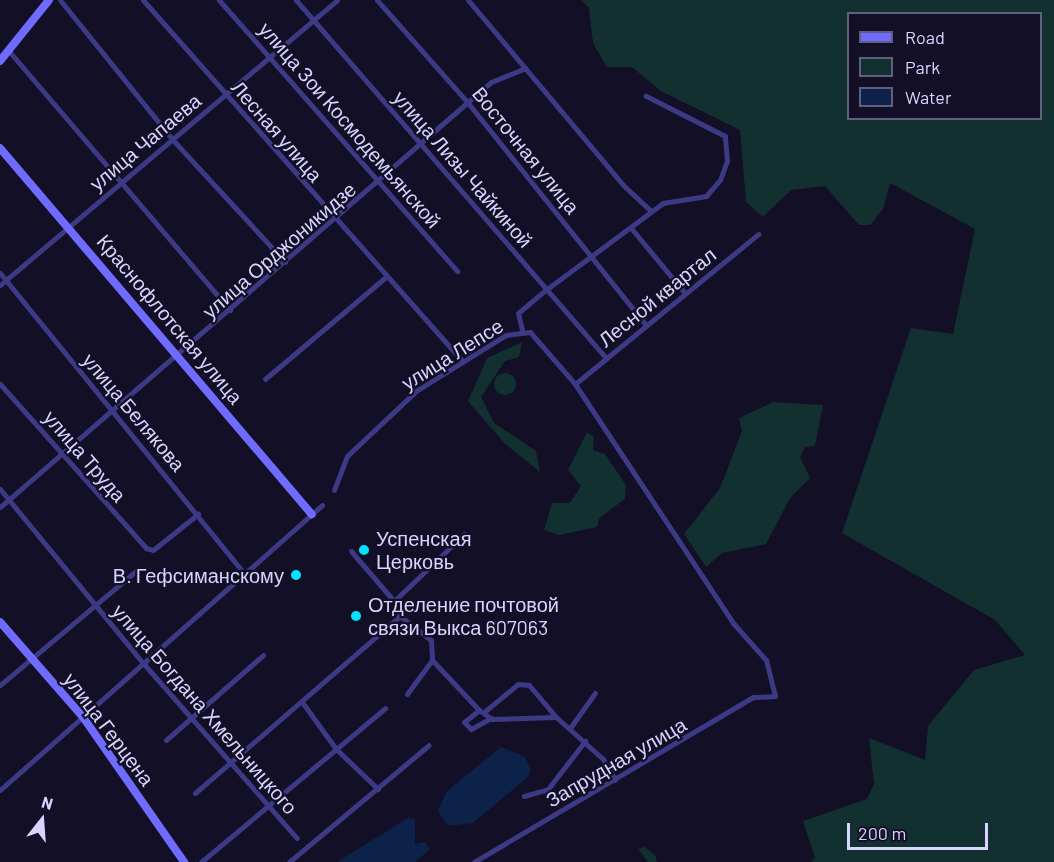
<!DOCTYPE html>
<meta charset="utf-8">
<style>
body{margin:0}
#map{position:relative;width:1054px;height:862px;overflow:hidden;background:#130f26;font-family:Barlow,sans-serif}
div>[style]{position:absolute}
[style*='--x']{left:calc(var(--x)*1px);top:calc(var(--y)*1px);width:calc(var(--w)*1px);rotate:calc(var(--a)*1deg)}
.green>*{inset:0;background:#12302f}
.round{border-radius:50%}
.water>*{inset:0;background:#0c2248}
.street>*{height:5px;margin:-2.5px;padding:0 2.5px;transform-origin:2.5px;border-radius:2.5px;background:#3d3a85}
.secondary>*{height:8px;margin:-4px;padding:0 4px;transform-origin:4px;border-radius:4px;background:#6f6bff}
.dots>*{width:16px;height:16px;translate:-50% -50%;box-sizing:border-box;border:3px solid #130f26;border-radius:50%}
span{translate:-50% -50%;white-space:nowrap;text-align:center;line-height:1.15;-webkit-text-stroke:4.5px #130f26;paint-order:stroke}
.street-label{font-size:20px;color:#d9d4ff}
.poi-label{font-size:20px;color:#d9d4ff}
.left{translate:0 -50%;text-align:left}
.right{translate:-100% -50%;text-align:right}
.legend{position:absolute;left:847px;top:12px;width:195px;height:108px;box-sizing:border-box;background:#130f26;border:2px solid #625e7d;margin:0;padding:8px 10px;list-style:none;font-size:18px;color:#d9d4ff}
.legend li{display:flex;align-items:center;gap:12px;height:30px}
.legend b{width:30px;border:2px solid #625e7d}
.north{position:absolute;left:12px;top:790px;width:60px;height:60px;-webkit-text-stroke:4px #130f26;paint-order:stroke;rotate:17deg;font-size:16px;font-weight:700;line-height:24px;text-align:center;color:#d9d4ff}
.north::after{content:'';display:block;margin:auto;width:21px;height:27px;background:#d9d4ff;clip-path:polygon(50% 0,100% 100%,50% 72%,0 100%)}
.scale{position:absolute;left:847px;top:823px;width:141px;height:27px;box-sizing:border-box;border:3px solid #d9d4ff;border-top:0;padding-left:8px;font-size:18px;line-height:21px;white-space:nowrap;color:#d9d4ff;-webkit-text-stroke:4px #130f26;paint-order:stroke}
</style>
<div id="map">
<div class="green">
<i style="clip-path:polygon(evenodd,581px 0,1054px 0,1054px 862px,811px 862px,815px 858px,803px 821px,867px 799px,874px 784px,869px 738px,925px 760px,928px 726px,974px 670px,1025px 655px,995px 620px,842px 533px,911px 328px,953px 334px,975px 229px,890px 183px,883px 209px,870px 225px,859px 225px,825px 186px,791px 190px,763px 217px,746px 202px,740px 130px,661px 91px,632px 67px,607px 67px,593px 43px,589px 8px,581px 0,848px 14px,1040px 14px,1040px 118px,848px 118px,848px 14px)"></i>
<i style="clip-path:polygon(522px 342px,519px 357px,505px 361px,481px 397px,494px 423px,536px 451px,540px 472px,504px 443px,468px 401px,487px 358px)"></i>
<i class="round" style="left:494px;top:373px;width:22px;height:22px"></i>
<i style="clip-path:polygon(773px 402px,823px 405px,815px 446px,805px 447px,800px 457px,810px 478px,790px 498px,766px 544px,722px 553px,706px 567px,684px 534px,720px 488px,742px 431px,739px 418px)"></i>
<i style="clip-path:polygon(587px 432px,594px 437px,593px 450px,605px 454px,626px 485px,625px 499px,599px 518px,597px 527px,559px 535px,544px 530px,552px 503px,570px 503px,581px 486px,568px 470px)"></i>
<i style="clip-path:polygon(645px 847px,655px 855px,657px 862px,648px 862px,638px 849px)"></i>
</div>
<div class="water">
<i style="clip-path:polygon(501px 747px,525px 757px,531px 769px,528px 777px,473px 823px,448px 826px,438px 811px,447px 791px)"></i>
<i style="clip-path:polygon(408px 818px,415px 819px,415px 844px,425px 842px,430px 849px,415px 862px,337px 862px)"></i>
</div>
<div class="street">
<i style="--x:60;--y:0;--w:179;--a:51.1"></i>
<i style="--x:172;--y:139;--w:167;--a:47.4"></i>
<i style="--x:143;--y:0;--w:482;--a:48.5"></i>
<i style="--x:219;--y:0;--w:361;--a:48.7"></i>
<i style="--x:296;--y:0;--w:474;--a:49.1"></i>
<i style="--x:377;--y:0;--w:137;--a:48.5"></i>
<i style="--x:468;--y:103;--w:283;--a:51.3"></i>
<i style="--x:468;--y:0;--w:241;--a:50"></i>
<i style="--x:623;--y:185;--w:38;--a:43"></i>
<i style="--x:8;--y:50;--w:342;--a:49.5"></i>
<i style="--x:631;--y:228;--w:83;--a:50.4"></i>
<i style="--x:0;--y:273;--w:385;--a:50.9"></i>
<i style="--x:0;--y:285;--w:441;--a:-40.2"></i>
<i style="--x:522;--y:330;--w:17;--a:-103"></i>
<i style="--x:518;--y:313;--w:38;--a:-40"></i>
<i style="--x:547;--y:289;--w:144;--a:-36.6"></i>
<i style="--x:663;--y:203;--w:44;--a:-9.2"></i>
<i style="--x:706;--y:196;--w:21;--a:-49"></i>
<i style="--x:720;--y:180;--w:20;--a:-70"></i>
<i style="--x:727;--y:161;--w:25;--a:-95"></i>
<i style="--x:725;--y:136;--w:89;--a:-153.1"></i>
<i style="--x:265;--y:379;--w:160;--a:-40.2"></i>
<i style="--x:0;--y:384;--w:220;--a:48.3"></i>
<i style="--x:146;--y:548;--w:7;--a:16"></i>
<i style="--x:153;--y:550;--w:58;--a:-38.7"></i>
<i style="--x:575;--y:384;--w:237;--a:-39.3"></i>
<i style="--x:0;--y:489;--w:225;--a:50.6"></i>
<i style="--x:143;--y:663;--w:233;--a:48.7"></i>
<i style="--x:334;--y:490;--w:36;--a:-69"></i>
<i style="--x:347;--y:456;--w:95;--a:-43.3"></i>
<i style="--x:416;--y:391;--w:106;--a:-31.9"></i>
<i style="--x:506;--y:335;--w:24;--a:-7"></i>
<i style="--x:530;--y:332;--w:69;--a:49.1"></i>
<i style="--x:575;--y:384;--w:287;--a:56.5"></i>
<i style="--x:733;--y:623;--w:50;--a:48.3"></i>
<i style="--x:766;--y:660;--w:37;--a:76"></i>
<i style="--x:775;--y:696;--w:22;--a:177"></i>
<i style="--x:753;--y:697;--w:324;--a:149.4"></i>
<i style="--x:0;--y:507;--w:649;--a:-40.88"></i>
<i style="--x:491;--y:82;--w:37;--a:-22"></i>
<i style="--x:351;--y:551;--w:66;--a:49.3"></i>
<i style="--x:394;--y:601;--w:16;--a:68"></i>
<i style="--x:394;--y:601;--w:97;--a:-43.7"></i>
<i style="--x:0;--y:685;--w:179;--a:-40"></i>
<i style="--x:407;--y:694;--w:42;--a:-53.7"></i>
<i style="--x:302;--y:702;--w:58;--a:54.1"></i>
<i style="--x:336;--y:749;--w:58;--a:43.6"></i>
<i style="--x:479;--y:710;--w:19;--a:141"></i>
<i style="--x:464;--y:722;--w:10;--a:45"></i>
<i style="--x:471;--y:729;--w:23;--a:-29"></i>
<i style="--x:484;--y:712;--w:44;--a:-39.5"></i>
<i style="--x:518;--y:684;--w:11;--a:5"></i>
<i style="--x:529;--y:685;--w:42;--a:49.8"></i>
<i style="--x:570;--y:728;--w:43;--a:-54.5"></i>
<i style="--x:166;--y:740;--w:129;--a:-41.2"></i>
<i style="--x:0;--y:790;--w:430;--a:-41.5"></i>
<i style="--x:195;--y:793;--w:271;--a:-40.8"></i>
<i style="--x:400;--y:616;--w:39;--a:38"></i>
<i style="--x:431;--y:640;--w:20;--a:87"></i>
<i style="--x:432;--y:660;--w:69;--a:46.8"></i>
<i style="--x:479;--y:710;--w:16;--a:35"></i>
<i style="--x:492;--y:719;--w:64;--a:-1.8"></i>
<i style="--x:556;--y:717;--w:63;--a:41.8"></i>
<i style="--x:603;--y:759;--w:24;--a:60"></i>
<i style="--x:524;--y:796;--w:25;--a:-16"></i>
<i style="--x:548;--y:789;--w:61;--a:-52.4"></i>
<i style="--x:201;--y:862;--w:240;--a:-39.9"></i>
<i style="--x:289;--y:862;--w:182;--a:-39.9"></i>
</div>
<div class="secondary">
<i style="--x:0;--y:61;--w:78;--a:-51.2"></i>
<i style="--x:0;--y:148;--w:481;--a:49.6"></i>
<i style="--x:0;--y:622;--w:126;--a:48.9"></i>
<i style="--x:83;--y:717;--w:177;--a:55.1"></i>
</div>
<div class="dots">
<i style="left:364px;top:550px;background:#00e5ff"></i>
<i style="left:296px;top:575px;background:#00e5ff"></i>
<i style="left:356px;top:616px;background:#00e5ff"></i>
</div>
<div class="street-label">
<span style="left:350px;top:125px;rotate:49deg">улица Зои Космодемьянской</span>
<span style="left:277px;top:131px;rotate:49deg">Лесная улица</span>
<span style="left:145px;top:142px;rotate:-40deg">улица Чапаева</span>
<span style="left:526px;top:150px;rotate:51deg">Восточная улица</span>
<span style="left:463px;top:169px;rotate:49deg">улица Лизы Чайкиной</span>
<span style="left:279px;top:250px;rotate:-41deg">улица Орджоникидзе</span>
<span style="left:657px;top:297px;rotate:-39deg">Лесной квартал</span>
<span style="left:170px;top:319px;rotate:50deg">Краснофлотская улица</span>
<span style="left:452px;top:354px;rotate:-32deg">улица Лепсе</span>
<span style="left:134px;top:412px;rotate:50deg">улица Белякова</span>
<span style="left:85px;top:456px;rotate:49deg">улица Труда</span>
<span style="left:205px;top:709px;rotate:49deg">улица Богдана Хмельницкого</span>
<span style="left:109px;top:729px;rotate:53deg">улица Герцена</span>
<span style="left:616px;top:762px;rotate:-30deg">Запрудная улица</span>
</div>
<div class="poi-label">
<span class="left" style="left:376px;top:550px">Успенская<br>Церковь</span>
<span class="right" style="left:284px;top:575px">В. Гефсиманскому</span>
<span class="left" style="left:368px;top:616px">Отделение почтовой<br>связи Выкса 607063</span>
</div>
<ul class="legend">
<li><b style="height:8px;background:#6f6bff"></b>Road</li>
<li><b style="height:16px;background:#12302f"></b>Park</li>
<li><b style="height:16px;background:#0c2248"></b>Water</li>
</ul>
<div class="north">N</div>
<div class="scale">200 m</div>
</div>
